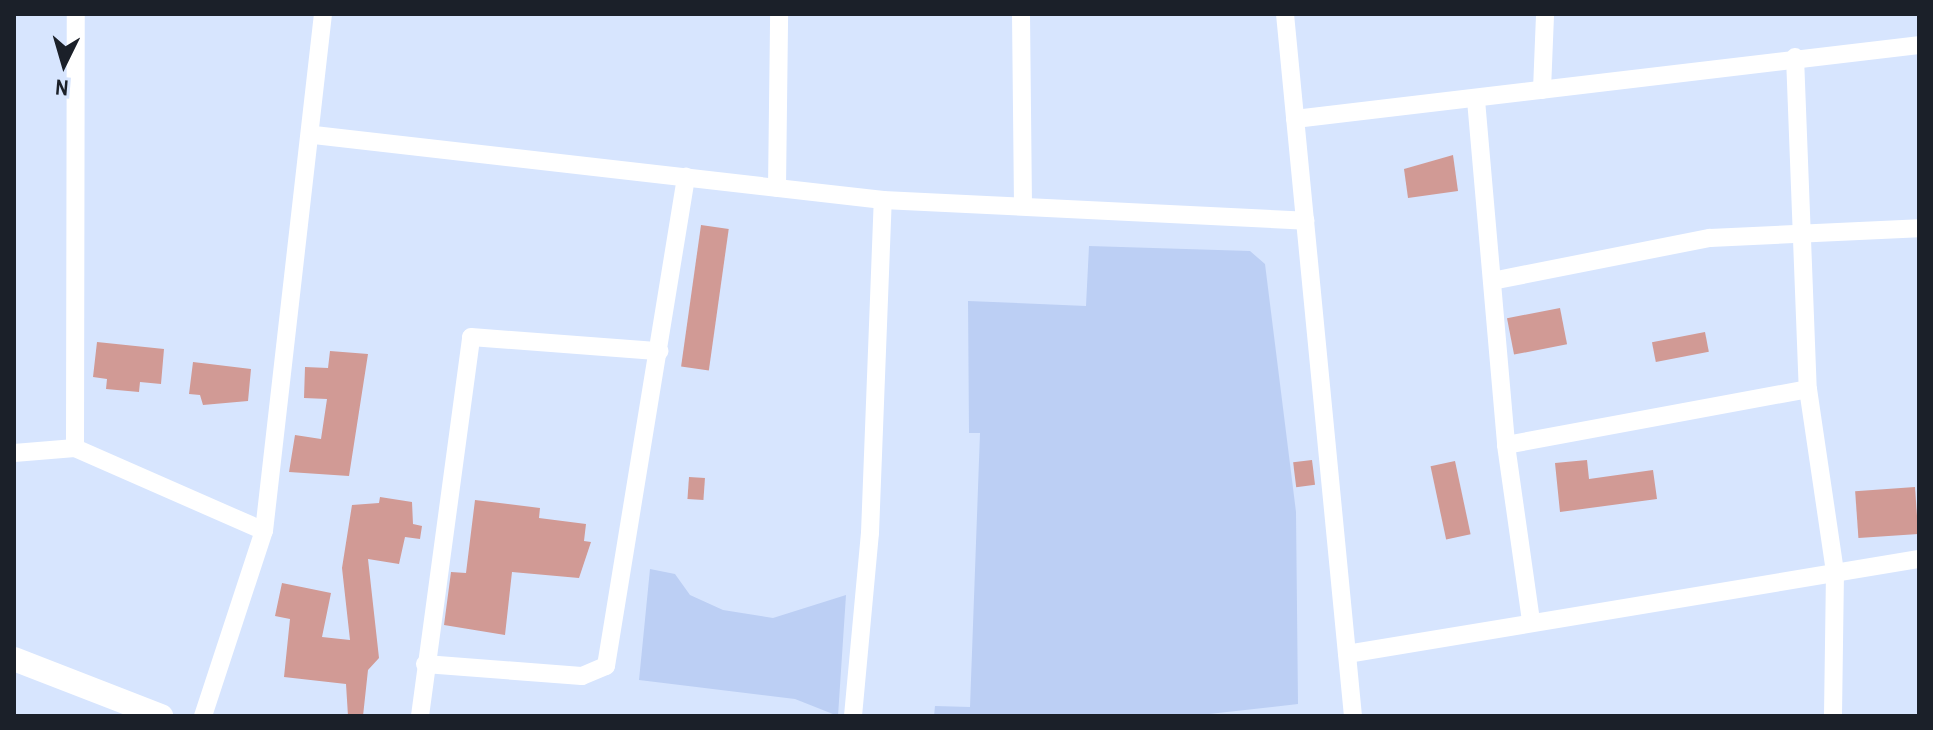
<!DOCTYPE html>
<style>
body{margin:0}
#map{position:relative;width:1933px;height:730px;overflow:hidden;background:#d7e5fe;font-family:"Archivo Narrow",sans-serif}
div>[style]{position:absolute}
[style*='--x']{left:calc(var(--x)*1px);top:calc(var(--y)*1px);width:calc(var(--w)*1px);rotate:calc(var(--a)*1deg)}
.green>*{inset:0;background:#bccff4}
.building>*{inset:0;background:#d19a95;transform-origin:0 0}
.minor>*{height:18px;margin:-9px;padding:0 9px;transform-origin:9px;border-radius:9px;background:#fff}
.tertiary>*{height:24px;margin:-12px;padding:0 12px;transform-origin:12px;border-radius:12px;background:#fff}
span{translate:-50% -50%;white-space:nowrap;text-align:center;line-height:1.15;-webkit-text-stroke:8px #d7e5fe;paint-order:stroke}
.frame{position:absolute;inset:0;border:16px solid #1b2029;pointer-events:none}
.north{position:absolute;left:24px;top:24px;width:80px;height:80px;-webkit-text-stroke:6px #d7e5fe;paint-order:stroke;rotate:185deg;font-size:22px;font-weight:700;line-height:32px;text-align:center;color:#1b2029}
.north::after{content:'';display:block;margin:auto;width:28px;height:36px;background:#1b2029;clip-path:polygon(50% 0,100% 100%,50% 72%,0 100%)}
</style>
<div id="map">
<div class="green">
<i style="clip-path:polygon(1089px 246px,1250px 251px,1265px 264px,1296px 512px,1298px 704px,1191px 716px,934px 716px,935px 706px,970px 707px,980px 433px,969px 433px,968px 301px,1086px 306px)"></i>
<i style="clip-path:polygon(650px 569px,675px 574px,690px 595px,723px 610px,773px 618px,846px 595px,838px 716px,795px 699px,639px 680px)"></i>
</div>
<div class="building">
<i style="clip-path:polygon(1453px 155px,1458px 191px,1408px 198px,1404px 169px)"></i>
<i style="left:701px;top:225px;width:28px;height:143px;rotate:8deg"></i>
<i style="left:1560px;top:308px;width:37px;height:54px;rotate:79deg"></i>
<i style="left:1705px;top:332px;width:20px;height:54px;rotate:79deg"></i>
<i style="clip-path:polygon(97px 342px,164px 349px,161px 384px,140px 382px,139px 392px,106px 389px,107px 379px,93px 377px)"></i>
<i style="clip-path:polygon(330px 351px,368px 354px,349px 476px,289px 472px,295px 435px,321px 439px,327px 399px,304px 398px,305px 367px,328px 368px)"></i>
<i style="clip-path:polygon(193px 362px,251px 369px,248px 401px,203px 405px,200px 395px,189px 394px)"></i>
<i style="left:1312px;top:460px;width:25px;height:19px;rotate:83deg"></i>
<i style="clip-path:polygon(1587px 460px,1589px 479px,1653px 470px,1657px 499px,1560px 512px,1555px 463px)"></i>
<i style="left:1455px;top:461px;width:75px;height:25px;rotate:78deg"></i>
<i style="left:689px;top:477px;width:16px;height:22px;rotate:4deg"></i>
<i style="left:1915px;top:487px;width:47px;height:60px;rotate:86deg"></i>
<i style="clip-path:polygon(380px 497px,412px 502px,413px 524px,422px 526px,420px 539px,405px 537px,399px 564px,368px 559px,379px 658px,368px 670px,363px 716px,348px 716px,346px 684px,284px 677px,290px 619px,275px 616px,282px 583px,331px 593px,322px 637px,350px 640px,342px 568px,352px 505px,379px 503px)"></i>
<i style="clip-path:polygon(475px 500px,540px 508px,539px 518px,586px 524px,584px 541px,591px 542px,579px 578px,512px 572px,505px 635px,444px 625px,451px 572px,466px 573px)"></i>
</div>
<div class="minor">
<i style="--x:1021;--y:14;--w:189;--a:89.4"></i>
<i style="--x:1285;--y:14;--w:705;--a:84.47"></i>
<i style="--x:1795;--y:57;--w:332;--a:87.8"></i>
<i style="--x:1808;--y:389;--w:185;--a:81.6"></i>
<i style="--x:1835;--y:572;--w:144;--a:90.8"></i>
<i style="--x:1542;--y:90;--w:76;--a:-87.7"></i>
<i style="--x:1476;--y:100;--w:346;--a:85"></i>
<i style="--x:1506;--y:445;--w:178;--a:81.9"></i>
<i style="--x:1295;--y:119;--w:628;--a:-6.76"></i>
<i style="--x:314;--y:135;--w:573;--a:6.52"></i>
<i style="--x:883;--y:200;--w:423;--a:2.8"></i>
<i style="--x:777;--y:188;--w:174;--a:-89.3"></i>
<i style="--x:1492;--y:281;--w:222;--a:-11.2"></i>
<i style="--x:1710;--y:238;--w:209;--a:-2.7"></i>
<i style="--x:1506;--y:445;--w:307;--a:-10.5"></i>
<i style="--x:75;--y:448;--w:434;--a:-89.9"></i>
<i style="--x:14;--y:453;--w:61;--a:-4.7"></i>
<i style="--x:75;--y:448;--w:206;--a:23.7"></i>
<i style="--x:1347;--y:654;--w:580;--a:-9.43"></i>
<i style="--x:425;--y:664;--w:157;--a:4.4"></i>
<i style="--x:582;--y:676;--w:26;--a:-23"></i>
<i style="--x:606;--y:666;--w:496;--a:-80.7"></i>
<i style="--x:203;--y:716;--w:195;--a:-71.8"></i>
<i style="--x:264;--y:531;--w:520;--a:-83.49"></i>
<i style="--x:420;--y:716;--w:382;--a:-82.3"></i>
<i style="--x:471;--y:337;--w:189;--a:4.3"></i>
<i style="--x:853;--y:716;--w:184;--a:-84.7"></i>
<i style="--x:870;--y:533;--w:333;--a:-87.8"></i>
</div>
<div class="tertiary">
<i style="--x:14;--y:659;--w:158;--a:21.2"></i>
</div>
<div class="frame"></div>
<div class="north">N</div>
</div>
